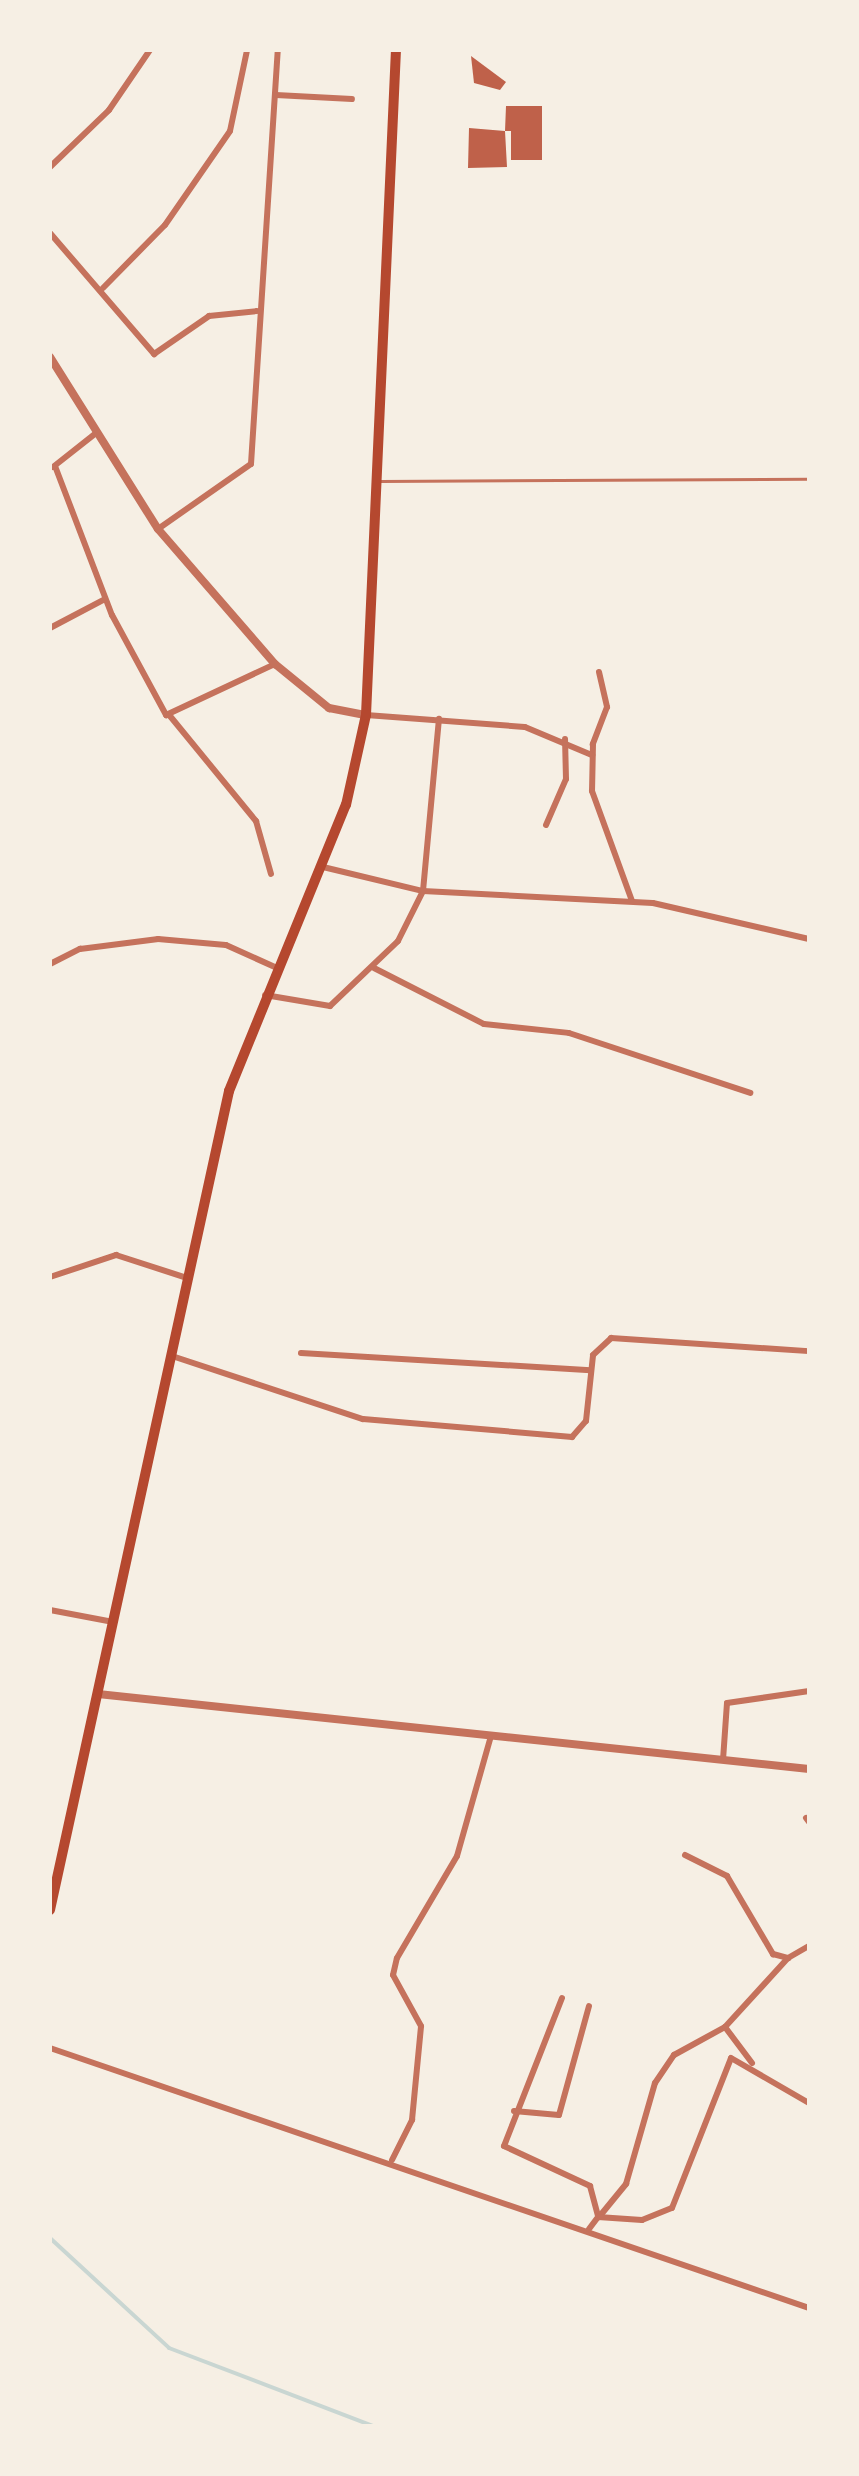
<!DOCTYPE html>
<style>
body{margin:0}
#map{position:relative;width:859px;height:2476px;overflow:hidden;background:#f6efe4;font-family:"DM Sans",sans-serif}
div>[style]{position:absolute}
[style*='--x']{left:calc(var(--x)*1px);top:calc(var(--y)*1px);width:calc(var(--w)*1px);rotate:calc(var(--a)*1deg)}
.stream>*{height:4px;margin:-2px;padding:0 2px;transform-origin:2px;border-radius:2px;background:#c9d6d2}
.building>*{inset:0;background:#bf614a}
.service>*{height:2.5px;margin:-1.25px;padding:0 1.25px;transform-origin:1.25px;border-radius:1.25px;background:#c5725c}
.minor>*{height:6px;margin:-3px;padding:0 3px;transform-origin:3px;border-radius:3px;background:#c5725c}
.tertiary>*{height:8px;margin:-4px;padding:0 4px;transform-origin:4px;border-radius:4px;background:#c5725c}
.trunk>*{height:10px;margin:-5px;padding:0 5px;transform-origin:5px;border-radius:5px;background:#b5482f}
span{translate:-50% -50%;white-space:nowrap;text-align:center;line-height:1.15;-webkit-text-stroke:8px #f6efe4;paint-order:stroke}
.frame{position:absolute;inset:0;border:52px solid #f6efe4;pointer-events:none}
</style>
<div id="map">
<div class="stream">
<i style="--x:50;--y:2238;--w:162;--a:42.7"></i>
<i style="--x:169;--y:2348;--w:218;--a:20.9"></i>
</div>
<div class="building">
<i style="clip-path:polygon(471px 56px,506px 82px,500px 90px,474px 83px)"></i>
<i style="clip-path:polygon(506px 106px,542px 106px,542px 160px,511px 160px,511px 131px,505px 131px,507px 167px,468px 168px,469px 128px,505px 131px)"></i>
</div>
<div class="service">
<i style="--x:381;--y:481;--w:428;--a:-0.3"></i>
</div>
<div class="minor">
<i style="--x:276;--y:95;--w:76;--a:3"></i>
<i style="--x:50;--y:167;--w:82;--a:-44"></i>
<i style="--x:109;--y:110;--w:73;--a:-55.7"></i>
<i style="--x:50;--y:233;--w:160;--a:49.3"></i>
<i style="--x:154;--y:354;--w:67;--a:-34.6"></i>
<i style="--x:209;--y:316;--w:48;--a:-5.9"></i>
<i style="--x:103;--y:288;--w:88;--a:-45.5"></i>
<i style="--x:165;--y:225;--w:114;--a:-55.3"></i>
<i style="--x:230;--y:131;--w:83;--a:-78.1"></i>
<i style="--x:55;--y:466;--w:160;--a:69.1"></i>
<i style="--x:112;--y:615;--w:114;--a:61.6"></i>
<i style="--x:166;--y:715;--w:120;--a:-25.1"></i>
<i style="--x:53;--y:467;--w:53;--a:-38.2"></i>
<i style="--x:158;--y:529;--w:113;--a:-35"></i>
<i style="--x:251;--y:464;--w:415;--a:-86.3"></i>
<i style="--x:50;--y:628;--w:62;--a:-27.8"></i>
<i style="--x:599;--y:672;--w:36;--a:77"></i>
<i style="--x:607;--y:707;--w:40;--a:111"></i>
<i style="--x:593;--y:744;--w:47;--a:91.2"></i>
<i style="--x:592;--y:791;--w:117;--a:70"></i>
<i style="--x:366;--y:715;--w:159;--a:4.3"></i>
<i style="--x:525;--y:727;--w:73;--a:22.7"></i>
<i style="--x:170;--y:716;--w:136;--a:50.7"></i>
<i style="--x:256;--y:821;--w:55;--a:74.2"></i>
<i style="--x:546;--y:825;--w:50;--a:-66.5"></i>
<i style="--x:566;--y:779;--w:40;--a:-91.4"></i>
<i style="--x:323;--y:867;--w:103;--a:13.5"></i>
<i style="--x:423;--y:891;--w:230;--a:3"></i>
<i style="--x:653;--y:903;--w:160;--a:13"></i>
<i style="--x:50;--y:964;--w:34;--a:-27"></i>
<i style="--x:80;--y:949;--w:79;--a:-7.3"></i>
<i style="--x:158;--y:939;--w:68;--a:5"></i>
<i style="--x:226;--y:945;--w:56;--a:24.3"></i>
<i style="--x:374;--y:968;--w:123;--a:27"></i>
<i style="--x:484;--y:1024;--w:85;--a:6"></i>
<i style="--x:569;--y:1033;--w:191;--a:18.3"></i>
<i style="--x:265;--y:995;--w:66;--a:9.6"></i>
<i style="--x:330;--y:1006;--w:94;--a:-43.7"></i>
<i style="--x:398;--y:941;--w:56;--a:-63.4"></i>
<i style="--x:423;--y:891;--w:173;--a:-84.7"></i>
<i style="--x:50;--y:1277;--w:70;--a:-18.4"></i>
<i style="--x:116;--y:1255;--w:75;--a:17.9"></i>
<i style="--x:301;--y:1353;--w:290;--a:3.4"></i>
<i style="--x:172;--y:1356;--w:201;--a:18.3"></i>
<i style="--x:363;--y:1419;--w:210;--a:4.9"></i>
<i style="--x:572;--y:1437;--w:21;--a:-49"></i>
<i style="--x:586;--y:1421;--w:66;--a:-83.9"></i>
<i style="--x:593;--y:1355;--w:25;--a:-43"></i>
<i style="--x:611;--y:1338;--w:198;--a:3.8"></i>
<i style="--x:50;--y:1610;--w:59;--a:10.7"></i>
<i style="--x:723;--y:1760;--w:57;--a:-86"></i>
<i style="--x:727;--y:1703;--w:83;--a:-8.3"></i>
<i style="--x:806;--y:1818;--w:5;--a:53"></i>
<i style="--x:685;--y:1855;--w:47;--a:26.6"></i>
<i style="--x:727;--y:1876;--w:91;--a:59.5"></i>
<i style="--x:773;--y:1954;--w:16;--a:15"></i>
<i style="--x:788;--y:1958;--w:24;--a:-30"></i>
<i style="--x:562;--y:1998;--w:159;--a:111.4"></i>
<i style="--x:504;--y:2146;--w:95;--a:24.9"></i>
<i style="--x:590;--y:2186;--w:31;--a:75"></i>
<i style="--x:725;--y:2027;--w:93;--a:-47.6"></i>
<i style="--x:50;--y:2048;--w:802;--a:18.91"></i>
<i style="--x:514;--y:2111;--w:45;--a:5.1"></i>
<i style="--x:559;--y:2115;--w:113;--a:-74.6"></i>
<i style="--x:392;--y:2160;--w:45;--a:-63.4"></i>
<i style="--x:412;--y:2120;--w:94;--a:-84.5"></i>
<i style="--x:421;--y:2026;--w:58;--a:-118.8"></i>
<i style="--x:393;--y:1975;--w:17;--a:-77"></i>
<i style="--x:397;--y:1958;--w:118;--a:-59.5"></i>
<i style="--x:457;--y:1856;--w:125;--a:-74.2"></i>
<i style="--x:599;--y:2217;--w:43;--a:-50.7"></i>
<i style="--x:626;--y:2184;--w:105;--a:-74"></i>
<i style="--x:655;--y:2083;--w:34;--a:-56"></i>
<i style="--x:674;--y:2055;--w:58;--a:-28.8"></i>
<i style="--x:725;--y:2027;--w:45;--a:53.1"></i>
<i style="--x:589;--y:2229;--w:15;--a:-53"></i>
<i style="--x:598;--y:2217;--w:44;--a:3.9"></i>
<i style="--x:642;--y:2220;--w:32;--a:-22"></i>
<i style="--x:672;--y:2208;--w:161;--a:-68.5"></i>
<i style="--x:731;--y:2058;--w:90;--a:30"></i>
</div>
<div class="tertiary">
<i style="--x:50;--y:357;--w:203;--a:57.9"></i>
<i style="--x:158;--y:529;--w:179;--a:49.1"></i>
<i style="--x:275;--y:664;--w:70;--a:39.2"></i>
<i style="--x:329;--y:708;--w:38;--a:11"></i>
<i style="--x:98;--y:1694;--w:715;--a:6.02"></i>
</div>
<div class="trunk">
<i style="--x:50;--y:1910;--w:838;--a:-77.67"></i>
<i style="--x:229;--y:1091;--w:309;--a:-67.8"></i>
<i style="--x:346;--y:805;--w:92;--a:-77.5"></i>
<i style="--x:366;--y:715;--w:666;--a:-87.42"></i>
</div>
<div class="frame"></div>
</div>
